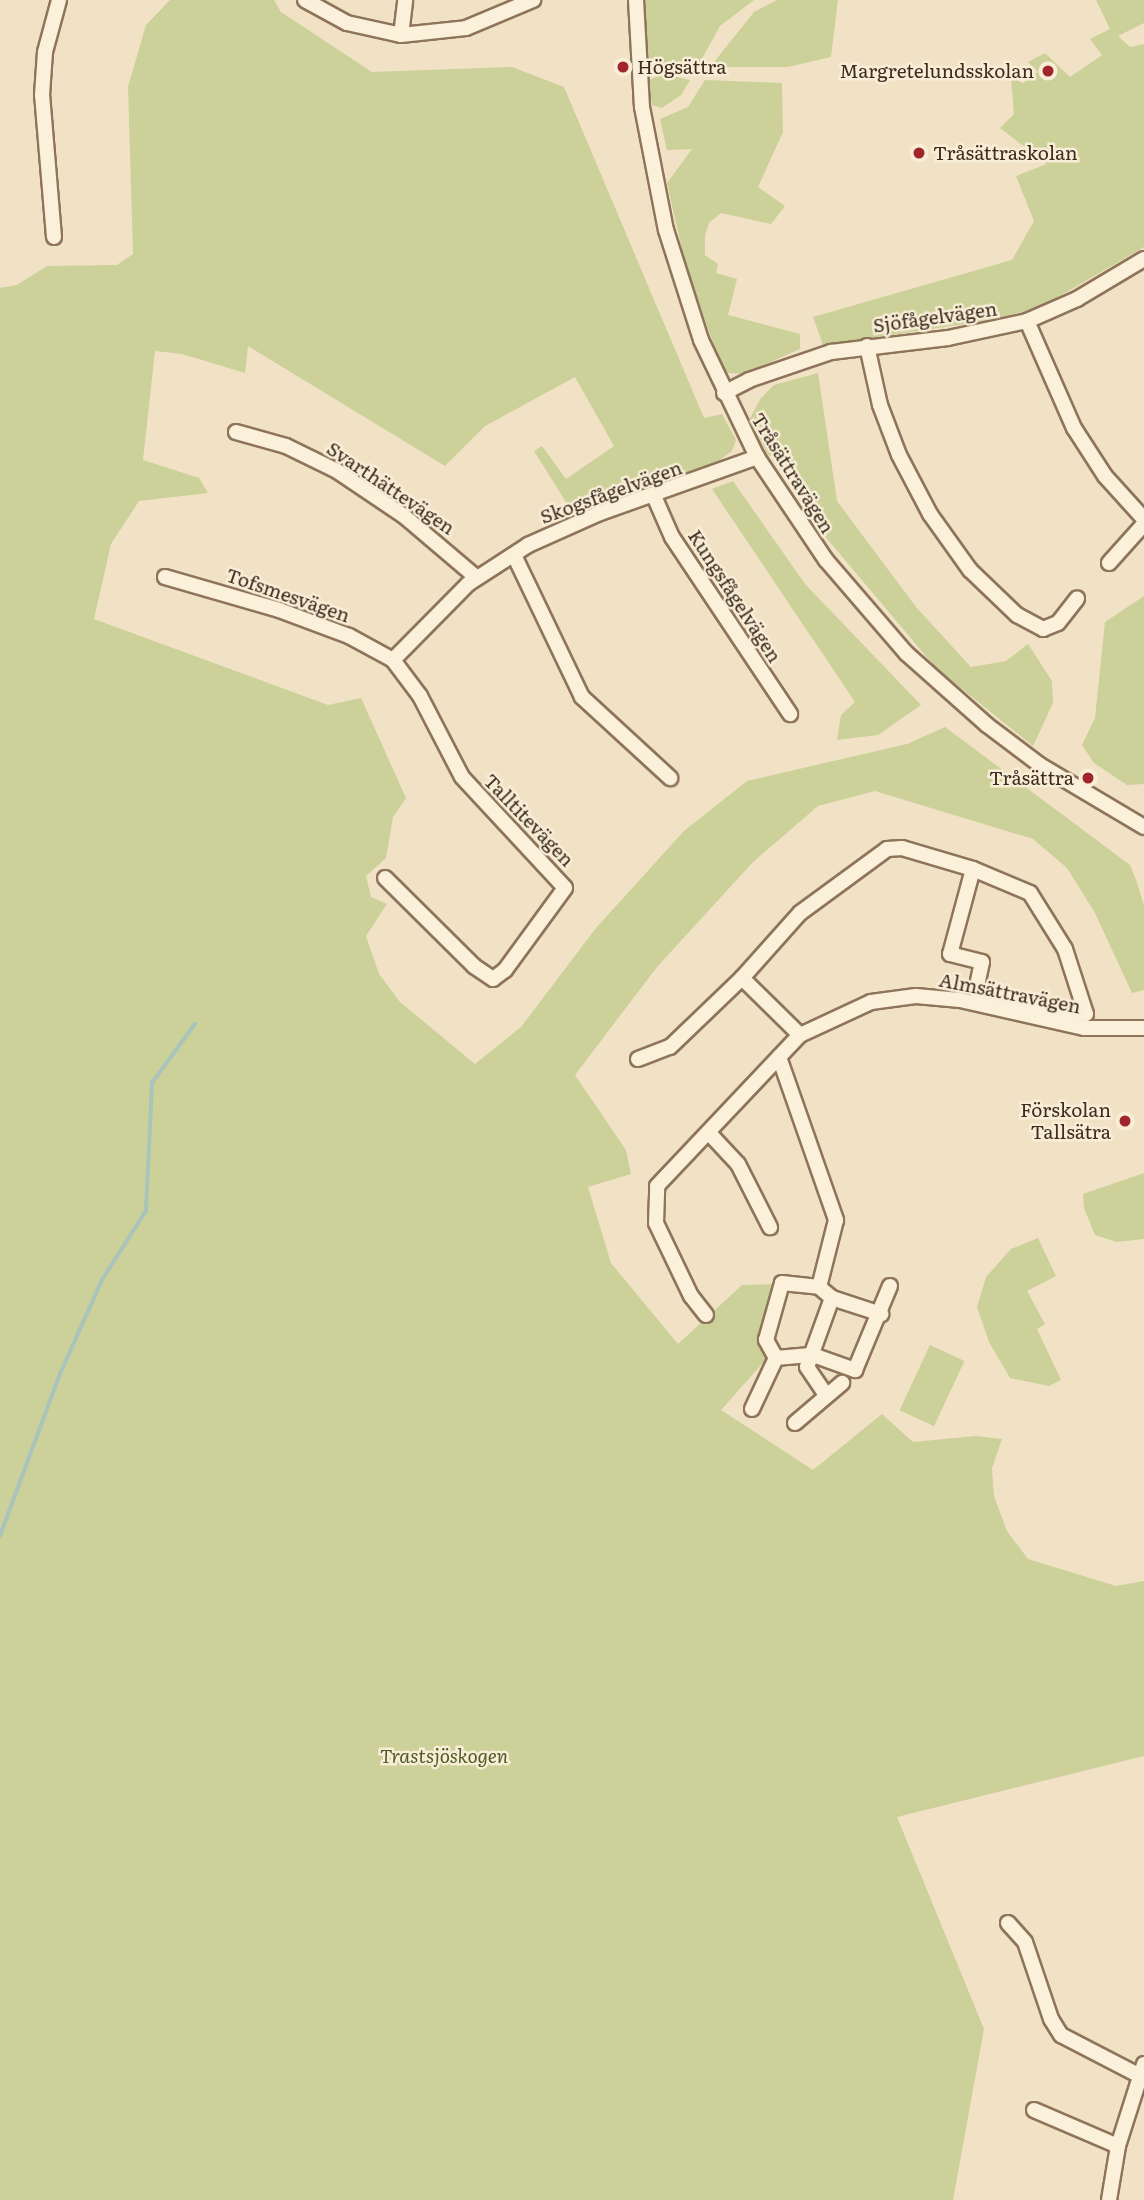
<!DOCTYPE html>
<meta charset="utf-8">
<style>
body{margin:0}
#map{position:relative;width:1144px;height:2200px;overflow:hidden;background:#f1e2c6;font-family:Literata,serif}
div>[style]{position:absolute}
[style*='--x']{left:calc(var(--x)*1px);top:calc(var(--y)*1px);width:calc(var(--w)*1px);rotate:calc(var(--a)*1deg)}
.green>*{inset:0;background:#ccd099;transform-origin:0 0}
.stream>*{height:3.5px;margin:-1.75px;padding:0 1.75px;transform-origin:1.75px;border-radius:1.75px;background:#a8c4bb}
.roads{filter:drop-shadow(2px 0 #8e745a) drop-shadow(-2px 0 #8e745a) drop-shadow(0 2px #8e745a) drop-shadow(0 -2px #8e745a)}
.street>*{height:14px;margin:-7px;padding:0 7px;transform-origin:7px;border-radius:7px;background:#fbf0da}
.dots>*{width:19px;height:19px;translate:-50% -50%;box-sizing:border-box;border:4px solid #f8edd6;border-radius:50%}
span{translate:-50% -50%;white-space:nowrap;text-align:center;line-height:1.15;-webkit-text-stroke:5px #f8edd6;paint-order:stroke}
.poi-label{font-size:19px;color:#3d2c1f}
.left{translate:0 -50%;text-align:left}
.right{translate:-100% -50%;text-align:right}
.street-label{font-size:19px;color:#3d2c1f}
.park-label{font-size:19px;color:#4f5b24;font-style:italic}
</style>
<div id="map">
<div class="green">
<i style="clip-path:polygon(170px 0,274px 0,281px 12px,372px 72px,512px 67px,564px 87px,704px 418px,722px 414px,736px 440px,732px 451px,717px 462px,571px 510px,534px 451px,542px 446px,566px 479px,614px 446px,575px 377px,485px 426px,445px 466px,248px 346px,245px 373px,182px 354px,155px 351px,143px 460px,199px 478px,208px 493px,139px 501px,111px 544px,94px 619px,328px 705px,361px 698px,406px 798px,393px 817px,386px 858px,366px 876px,371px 897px,387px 904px,366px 936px,379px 974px,400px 1002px,475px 1064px,521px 1027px,596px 928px,684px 831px,747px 781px,907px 744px,945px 727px,1130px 865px,1136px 880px,1144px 905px,1144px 990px,1132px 993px,1095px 913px,1067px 868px,1033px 839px,875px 791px,818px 806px,753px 862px,657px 967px,575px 1075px,626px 1150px,631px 1174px,588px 1187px,611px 1263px,678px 1344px,742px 1285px,779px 1284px,769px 1356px,721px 1410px,813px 1470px,882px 1414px,913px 1442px,976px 1436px,1002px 1439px,992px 1468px,994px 1496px,1007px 1531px,1028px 1559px,1116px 1586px,1144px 1581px,1144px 1756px,897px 1817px,984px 2029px,953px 2200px,0 2200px,0 288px,17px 285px,47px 266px,117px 265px,133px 254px,128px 87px,146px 25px)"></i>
<i style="clip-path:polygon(644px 0,754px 0,720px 26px,693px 75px,652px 62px,646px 52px)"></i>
<i style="clip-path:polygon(777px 0,838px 0,831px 57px,788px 67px,710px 67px,754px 12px)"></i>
<i style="clip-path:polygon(1096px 0,1144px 0,1144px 23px,1118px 36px,1130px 47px,1144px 44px,1144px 247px,1041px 307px,992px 320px,823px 345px,813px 317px,1012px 260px,1034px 221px,1016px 176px,1047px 164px,1000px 128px,1014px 114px,1011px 78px,1023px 83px,1038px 72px,1028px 62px,1045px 53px,1070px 77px,1102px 55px,1090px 39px,1110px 29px)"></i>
<i style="clip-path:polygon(663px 74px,690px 80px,681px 95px,662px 108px,652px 105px,649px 80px)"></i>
<i style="clip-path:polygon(705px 80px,782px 83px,783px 132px,758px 187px,785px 206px,771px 224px,721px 213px,709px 223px,705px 235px,705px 255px,718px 264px,716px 273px,737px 279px,728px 315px,800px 334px,800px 349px,744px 374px,728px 373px,721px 366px,685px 263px,667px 183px,692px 149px,667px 150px,660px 119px,688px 107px)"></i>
<i style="clip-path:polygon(818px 373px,837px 501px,916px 607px,971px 667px,1006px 661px,1028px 644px,1052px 681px,1053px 703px,1033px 746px,936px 668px,813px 522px,787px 462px,768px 455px,749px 420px,761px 398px,774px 385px)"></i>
<i style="clip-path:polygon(733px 481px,805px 584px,921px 705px,878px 735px,837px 740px,841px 715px,855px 702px,712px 489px)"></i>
<i style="clip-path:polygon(1144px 596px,1144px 784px,1127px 785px,1094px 763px,1082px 745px,1095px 718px,1105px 622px)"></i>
<i style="clip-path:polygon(1144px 1173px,1144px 1239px,1117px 1242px,1095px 1235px,1084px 1208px,1083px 1194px)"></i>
<i style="clip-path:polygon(1038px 1238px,1056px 1276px,1027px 1291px,1045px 1324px,1037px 1329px,1061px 1380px,1049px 1386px,1010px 1378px,989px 1342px,977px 1307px,986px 1277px,1011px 1249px)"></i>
<i style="left:930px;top:1345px;width:38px;height:72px;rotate:25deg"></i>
</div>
<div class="stream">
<i style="--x:0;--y:1536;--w:173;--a:-69.7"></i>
<i style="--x:60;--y:1374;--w:103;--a:-65.9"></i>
<i style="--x:102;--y:1280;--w:82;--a:-57.5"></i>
<i style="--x:146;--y:1211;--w:128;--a:-87.3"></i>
<i style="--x:152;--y:1083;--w:73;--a:-53.9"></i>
</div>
<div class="roads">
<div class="street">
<i style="--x:305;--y:0;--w:48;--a:28.7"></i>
<i style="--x:347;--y:23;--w:55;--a:12.5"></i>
<i style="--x:401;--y:35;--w:65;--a:-6.1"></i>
<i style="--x:466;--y:28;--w:73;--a:-22.7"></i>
<i style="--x:636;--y:0;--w:107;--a:86.8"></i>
<i style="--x:642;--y:107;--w:125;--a:79"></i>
<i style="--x:666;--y:230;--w:115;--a:72.3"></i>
<i style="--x:701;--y:340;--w:130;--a:64.4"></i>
<i style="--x:757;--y:457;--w:124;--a:56.2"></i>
<i style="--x:826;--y:560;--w:123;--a:49.3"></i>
<i style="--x:906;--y:653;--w:108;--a:41.6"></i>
<i style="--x:987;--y:725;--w:66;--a:37"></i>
<i style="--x:1040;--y:765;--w:121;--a:30.8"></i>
<i style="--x:401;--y:35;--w:35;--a:-83"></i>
<i style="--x:54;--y:237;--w:143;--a:-94.8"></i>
<i style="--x:42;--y:95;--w:43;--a:-86"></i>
<i style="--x:45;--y:52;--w:54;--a:-74.9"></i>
<i style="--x:1027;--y:321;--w:117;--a:66.3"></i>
<i style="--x:1074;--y:428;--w:57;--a:57.1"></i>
<i style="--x:1105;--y:476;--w:58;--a:47.8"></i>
<i style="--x:867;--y:346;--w:60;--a:77.6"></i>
<i style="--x:880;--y:405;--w:53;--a:69.2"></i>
<i style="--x:899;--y:455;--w:67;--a:62.3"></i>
<i style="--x:930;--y:514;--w:69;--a:54.5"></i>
<i style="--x:970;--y:570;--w:65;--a:43.8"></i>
<i style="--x:1017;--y:615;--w:30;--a:28"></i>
<i style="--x:1043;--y:629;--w:16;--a:-22"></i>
<i style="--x:1058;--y:623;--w:31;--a:-52"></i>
<i style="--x:724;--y:393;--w:28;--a:-27"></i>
<i style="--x:749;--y:380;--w:87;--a:-18.9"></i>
<i style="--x:831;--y:352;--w:118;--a:-6.8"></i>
<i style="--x:948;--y:338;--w:81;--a:-12.1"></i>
<i style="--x:1027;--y:321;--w:55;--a:-23.7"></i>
<i style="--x:1077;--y:299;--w:78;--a:-30.8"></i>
<i style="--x:236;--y:432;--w:52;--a:15.6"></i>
<i style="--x:286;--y:446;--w:57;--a:26.1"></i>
<i style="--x:337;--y:471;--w:81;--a:33.9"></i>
<i style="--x:404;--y:516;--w:94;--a:40.3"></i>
<i style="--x:654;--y:496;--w:45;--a:66.3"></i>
<i style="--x:672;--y:537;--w:213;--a:56.3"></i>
<i style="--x:514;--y:555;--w:157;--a:64.4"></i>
<i style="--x:582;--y:697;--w:120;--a:42.6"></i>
<i style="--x:1109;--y:563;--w:52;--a:-48.1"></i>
<i style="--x:165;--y:577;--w:119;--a:16.1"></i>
<i style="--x:279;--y:610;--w:75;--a:20.4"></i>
<i style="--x:349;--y:636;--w:50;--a:28.6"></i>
<i style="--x:393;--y:660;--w:45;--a:53.1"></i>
<i style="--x:420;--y:696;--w:91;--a:62.6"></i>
<i style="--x:462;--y:777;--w:151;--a:47.1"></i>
<i style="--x:565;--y:888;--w:102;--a:126.2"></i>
<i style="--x:505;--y:970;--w:15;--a:143"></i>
<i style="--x:493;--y:979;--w:23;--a:-146"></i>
<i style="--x:474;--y:966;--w:125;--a:-135.3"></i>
<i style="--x:393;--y:660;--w:107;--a:-45.4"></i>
<i style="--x:468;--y:584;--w:72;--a:-33"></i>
<i style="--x:528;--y:545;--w:79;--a:-24"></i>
<i style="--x:600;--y:513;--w:167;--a:-19.6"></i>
<i style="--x:742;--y:978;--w:87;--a:-48.3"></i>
<i style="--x:800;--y:913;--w:108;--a:-36.3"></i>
<i style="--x:887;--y:849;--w:15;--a:-4"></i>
<i style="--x:902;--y:848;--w:74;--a:16.5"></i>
<i style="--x:973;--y:869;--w:88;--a:105.1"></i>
<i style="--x:950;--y:954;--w:33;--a:14"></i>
<i style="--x:982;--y:962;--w:29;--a:102"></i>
<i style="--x:976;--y:990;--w:78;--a:16.3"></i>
<i style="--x:1051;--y:1012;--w:35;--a:3"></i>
<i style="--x:1086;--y:1014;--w:68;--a:-107.9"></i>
<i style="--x:1065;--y:949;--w:66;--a:-122"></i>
<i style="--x:1030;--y:893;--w:62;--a:-157.2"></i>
<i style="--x:779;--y:1057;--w:173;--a:70.7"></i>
<i style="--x:836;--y:1220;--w:69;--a:104.2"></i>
<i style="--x:638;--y:1059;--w:34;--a:-21"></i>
<i style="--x:670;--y:1047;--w:100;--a:-43.8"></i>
<i style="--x:742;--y:978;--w:81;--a:44.5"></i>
<i style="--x:709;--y:1133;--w:42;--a:46.9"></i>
<i style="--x:738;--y:1164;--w:71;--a:63.1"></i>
<i style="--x:706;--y:1315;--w:24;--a:-128"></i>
<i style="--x:691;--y:1296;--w:81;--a:-115.6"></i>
<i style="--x:656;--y:1223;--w:37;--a:-88"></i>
<i style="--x:657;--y:1186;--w:208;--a:-46.6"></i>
<i style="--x:800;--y:1035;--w:78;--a:-24.9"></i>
<i style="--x:871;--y:1002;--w:45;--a:-7.6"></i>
<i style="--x:916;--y:996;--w:44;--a:5.2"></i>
<i style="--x:960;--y:1000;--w:127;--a:12.7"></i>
<i style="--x:1084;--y:1028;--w:60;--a:0"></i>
<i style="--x:776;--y:1358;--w:37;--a:-5"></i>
<i style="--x:813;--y:1355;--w:45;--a:19.7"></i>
<i style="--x:855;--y:1370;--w:91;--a:-67.4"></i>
<i style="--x:826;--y:1395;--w:34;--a:-124"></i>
<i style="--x:807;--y:1367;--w:73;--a:-70.1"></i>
<i style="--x:752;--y:1409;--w:56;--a:-64.8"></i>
<i style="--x:776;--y:1358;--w:21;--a:-119"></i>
<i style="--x:766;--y:1340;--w:59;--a:-74.3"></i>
<i style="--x:782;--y:1283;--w:37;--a:6"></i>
<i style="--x:819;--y:1287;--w:17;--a:40"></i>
<i style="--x:832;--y:1298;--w:52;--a:18.1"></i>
<i style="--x:795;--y:1423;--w:62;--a:-40.4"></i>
<i style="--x:1008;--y:1923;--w:25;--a:48"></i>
<i style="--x:1025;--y:1942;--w:81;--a:71.3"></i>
<i style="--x:1051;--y:2019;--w:19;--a:58"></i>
<i style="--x:1061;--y:2035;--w:93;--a:27.4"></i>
<i style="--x:1034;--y:2110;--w:91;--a:23.2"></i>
<i style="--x:1109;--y:2200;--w:55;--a:-80.5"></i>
<i style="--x:1118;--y:2146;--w:86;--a:-72.4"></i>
</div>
</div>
<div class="dots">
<i style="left:623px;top:67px;background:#a1262c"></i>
<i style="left:1048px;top:71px;background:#a1262c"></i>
<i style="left:919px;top:153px;background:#a1262c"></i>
<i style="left:1088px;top:778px;background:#a1262c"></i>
<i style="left:1125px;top:1121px;background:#a1262c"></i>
</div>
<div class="poi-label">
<span class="left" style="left:637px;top:67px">Högsättra</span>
<span class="right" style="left:1034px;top:71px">Margretelundsskolan</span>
<span class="left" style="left:933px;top:153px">Tråsättraskolan</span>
<span class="right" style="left:1074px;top:778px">Tråsättra</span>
<span class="right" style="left:1111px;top:1121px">Förskolan<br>Tallsätra</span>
</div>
<div class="street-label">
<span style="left:935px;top:317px;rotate:-8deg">Sjöfågelvägen</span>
<span style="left:793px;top:473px;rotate:58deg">Tråsättravägen</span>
<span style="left:391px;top:488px;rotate:34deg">Svarthättevägen</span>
<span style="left:611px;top:492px;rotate:-20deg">Skogsfågelvägen</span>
<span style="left:288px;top:595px;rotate:19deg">Tofsmesvägen</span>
<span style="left:735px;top:596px;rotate:57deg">Kungsfågelvägen</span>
<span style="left:529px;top:820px;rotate:46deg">Talltitevägen</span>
<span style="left:1010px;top:993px;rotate:11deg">Almsättravägen</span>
</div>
<div class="park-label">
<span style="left:444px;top:1756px">Trastsjöskogen</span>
</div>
</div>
